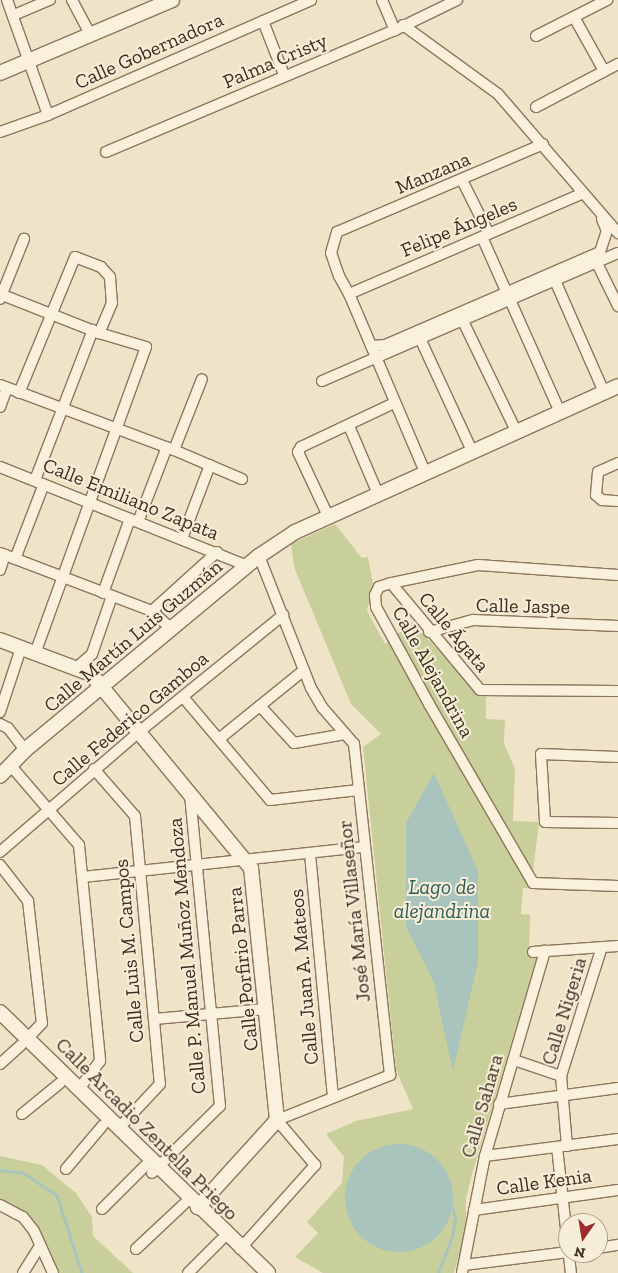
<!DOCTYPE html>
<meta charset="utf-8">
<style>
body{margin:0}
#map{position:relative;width:618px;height:1273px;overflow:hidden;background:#f0e4c8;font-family:"Zilla Slab",serif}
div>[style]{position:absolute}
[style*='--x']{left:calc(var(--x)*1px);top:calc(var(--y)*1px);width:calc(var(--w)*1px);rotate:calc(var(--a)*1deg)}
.green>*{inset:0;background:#c9cf9b}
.water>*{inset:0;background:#a9c4bc}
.round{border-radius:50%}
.stream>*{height:2.5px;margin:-1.25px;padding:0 1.25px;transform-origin:1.25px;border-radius:1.25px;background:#a9c4bc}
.roads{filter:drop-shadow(1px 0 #8d765c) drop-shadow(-1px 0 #8d765c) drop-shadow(0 1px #8d765c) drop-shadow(0 -1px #8d765c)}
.street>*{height:10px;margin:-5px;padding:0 5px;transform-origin:5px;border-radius:5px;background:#faf1dc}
.secondary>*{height:14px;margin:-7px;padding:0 7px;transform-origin:7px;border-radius:7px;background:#faf1dc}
span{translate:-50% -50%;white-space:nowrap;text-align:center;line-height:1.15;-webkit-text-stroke:4px #f7eed8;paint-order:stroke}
.street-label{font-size:20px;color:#3d2e20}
.water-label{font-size:21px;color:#2f5d5a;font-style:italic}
.north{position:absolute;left:558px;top:1213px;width:50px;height:50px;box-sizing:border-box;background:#f7eed8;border:1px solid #ada18e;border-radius:50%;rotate:193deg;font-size:14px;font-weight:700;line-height:20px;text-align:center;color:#3d2e20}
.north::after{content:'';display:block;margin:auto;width:18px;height:22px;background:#9e2a2b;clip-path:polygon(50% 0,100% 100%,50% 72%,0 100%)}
</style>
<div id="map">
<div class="green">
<i style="clip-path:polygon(335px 524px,362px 558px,368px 557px,373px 583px,367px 611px,385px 644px,412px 622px,471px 685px,486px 695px,486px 719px,505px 720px,504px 743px,515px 769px,513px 821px,539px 822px,531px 888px,523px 888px,521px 914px,530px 915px,529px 957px,537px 957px,472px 1174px,466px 1199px,466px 1231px,454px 1273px,323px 1273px,295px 1257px,318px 1233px,307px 1222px,342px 1183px,344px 1157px,326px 1134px,356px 1121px,413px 1109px,396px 1070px,363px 747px,381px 734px,351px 704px,294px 567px,291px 544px)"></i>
<i style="clip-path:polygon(0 1156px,42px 1165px,76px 1193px,92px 1217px,93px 1236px,133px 1273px,49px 1273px,20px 1220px,0 1211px)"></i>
</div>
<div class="water">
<i style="clip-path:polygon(434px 773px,478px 871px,478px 962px,453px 1071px,433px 980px,406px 927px,406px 823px)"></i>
<i class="round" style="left:345px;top:1144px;width:108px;height:108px"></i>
</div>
<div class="stream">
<i style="--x:0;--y:1170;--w:24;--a:7"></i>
<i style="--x:24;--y:1173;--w:40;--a:34"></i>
<i style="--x:57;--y:1195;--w:82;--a:72.2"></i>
<i style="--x:438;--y:1273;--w:39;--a:-69"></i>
<i style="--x:452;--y:1237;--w:20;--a:-81"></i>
<i style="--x:455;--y:1217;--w:14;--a:-107"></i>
</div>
<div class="roads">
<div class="street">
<i style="--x:7;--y:0;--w:122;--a:70.4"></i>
<i style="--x:72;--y:0;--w:40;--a:62"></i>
<i style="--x:382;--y:0;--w:33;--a:67"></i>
<i style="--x:14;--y:15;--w:39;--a:-23"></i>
<i style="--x:574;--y:17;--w:62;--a:60.9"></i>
<i style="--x:263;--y:21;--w:58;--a:68.7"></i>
<i style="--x:403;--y:25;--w:117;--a:36"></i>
<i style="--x:498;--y:94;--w:184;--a:49.2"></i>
<i style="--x:536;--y:36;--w:80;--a:-26.9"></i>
<i style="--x:536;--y:107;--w:93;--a:-27.7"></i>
<i style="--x:0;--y:132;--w:51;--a:-19.5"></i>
<i style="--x:48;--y:115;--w:287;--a:-23.6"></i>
<i style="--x:106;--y:152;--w:314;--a:-22.9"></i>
<i style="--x:395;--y:30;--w:69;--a:-25.8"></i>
<i style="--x:462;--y:180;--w:60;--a:63.4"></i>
<i style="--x:482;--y:237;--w:192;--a:66"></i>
<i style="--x:594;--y:257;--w:55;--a:63.9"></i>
<i style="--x:553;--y:276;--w:127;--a:66.3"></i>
<i style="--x:0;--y:294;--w:106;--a:21.5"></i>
<i style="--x:99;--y:333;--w:49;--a:16.6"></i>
<i style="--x:146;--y:347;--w:326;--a:109.9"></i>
<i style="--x:349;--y:294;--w:255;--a:-23.3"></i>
<i style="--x:0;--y:299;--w:65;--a:-68.2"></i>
<i style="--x:460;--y:315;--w:129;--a:64.2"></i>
<i style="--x:418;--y:334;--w:129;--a:65.2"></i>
<i style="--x:371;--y:346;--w:14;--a:-4"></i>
<i style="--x:385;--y:345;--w:234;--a:-23.4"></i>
<i style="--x:600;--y:252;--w:22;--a:-72"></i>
<i style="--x:607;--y:231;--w:13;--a:-113"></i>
<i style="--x:322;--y:381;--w:322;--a:-23.4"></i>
<i style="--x:0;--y:385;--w:186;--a:20.5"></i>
<i style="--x:174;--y:450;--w:74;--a:23.1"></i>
<i style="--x:19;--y:393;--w:147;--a:-67.6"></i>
<i style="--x:75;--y:257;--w:28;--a:21"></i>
<i style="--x:101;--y:267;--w:13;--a:48"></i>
<i style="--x:110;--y:277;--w:26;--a:86"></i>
<i style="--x:112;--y:303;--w:33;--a:113"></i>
<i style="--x:0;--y:407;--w:20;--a:-70"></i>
<i style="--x:349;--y:426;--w:74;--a:66.9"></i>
<i style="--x:174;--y:450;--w:76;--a:-68.5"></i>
<i style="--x:618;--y:463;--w:22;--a:156"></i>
<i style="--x:598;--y:472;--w:23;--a:95"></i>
<i style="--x:596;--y:495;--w:8;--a:40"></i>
<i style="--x:602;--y:500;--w:16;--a:4"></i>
<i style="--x:0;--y:467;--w:267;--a:21.8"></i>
<i style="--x:425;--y:472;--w:194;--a:-113.1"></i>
<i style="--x:349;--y:294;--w:21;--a:-119"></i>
<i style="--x:339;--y:276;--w:24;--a:-109"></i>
<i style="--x:331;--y:253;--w:22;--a:-74"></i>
<i style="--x:337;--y:232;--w:224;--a:-23.1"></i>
<i style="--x:35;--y:480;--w:161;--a:-68.9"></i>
<i style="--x:329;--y:518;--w:73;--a:-115.2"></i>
<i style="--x:298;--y:452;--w:6;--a:-59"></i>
<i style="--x:301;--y:447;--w:103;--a:-25.3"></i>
<i style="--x:138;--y:522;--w:80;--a:-68.9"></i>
<i style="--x:182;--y:539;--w:79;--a:-69.3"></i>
<i style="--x:0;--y:553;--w:163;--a:20.9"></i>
<i style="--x:152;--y:611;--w:26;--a:43"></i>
<i style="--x:15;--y:559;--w:80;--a:-68.9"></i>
<i style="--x:0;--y:570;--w:16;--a:-72"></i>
<i style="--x:618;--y:575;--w:140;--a:-175.9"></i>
<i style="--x:478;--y:565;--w:89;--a:168.3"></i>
<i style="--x:391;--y:583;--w:13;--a:162"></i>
<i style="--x:379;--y:587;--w:9;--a:117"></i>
<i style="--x:375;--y:595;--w:12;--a:85"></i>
<i style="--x:376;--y:607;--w:111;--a:61.3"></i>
<i style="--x:429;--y:704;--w:207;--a:59.8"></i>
<i style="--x:533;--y:883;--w:85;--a:2"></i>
<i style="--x:391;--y:583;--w:139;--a:50.2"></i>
<i style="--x:480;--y:690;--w:138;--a:0.4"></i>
<i style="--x:103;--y:593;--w:79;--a:-70"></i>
<i style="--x:152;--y:611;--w:88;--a:-42.2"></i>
<i style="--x:429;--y:632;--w:46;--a:-15.3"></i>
<i style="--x:473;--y:620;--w:145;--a:2.4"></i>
<i style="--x:76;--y:668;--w:21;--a:-41"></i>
<i style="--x:92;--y:654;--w:61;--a:-71"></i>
<i style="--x:183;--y:697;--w:135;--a:49.8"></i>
<i style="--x:270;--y:800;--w:89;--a:-6.5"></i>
<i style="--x:260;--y:706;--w:50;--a:47.4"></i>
<i style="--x:294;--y:743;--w:52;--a:-10"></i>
<i style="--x:0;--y:712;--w:67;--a:-71.8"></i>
<i style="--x:0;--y:724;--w:9;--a:27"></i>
<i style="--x:8;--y:728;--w:28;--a:52"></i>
<i style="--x:219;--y:739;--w:109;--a:-39.1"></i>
<i style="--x:618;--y:757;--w:77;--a:-177.8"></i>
<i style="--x:541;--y:754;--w:68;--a:86.6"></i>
<i style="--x:545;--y:822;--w:73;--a:0.8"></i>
<i style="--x:11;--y:766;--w:104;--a:49.3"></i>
<i style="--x:79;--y:845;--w:217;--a:84.4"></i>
<i style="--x:100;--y:1061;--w:35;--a:127"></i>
<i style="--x:94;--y:769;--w:62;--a:48.9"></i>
<i style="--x:135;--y:816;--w:269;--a:84.7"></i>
<i style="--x:160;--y:1084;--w:60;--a:133"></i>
<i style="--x:0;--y:852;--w:184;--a:-40.8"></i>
<i style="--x:139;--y:732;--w:186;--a:-39.1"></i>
<i style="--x:310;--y:854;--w:243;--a:84.6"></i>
<i style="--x:0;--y:865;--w:46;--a:52.1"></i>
<i style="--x:28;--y:901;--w:123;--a:83.5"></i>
<i style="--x:42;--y:1023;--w:22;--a:133"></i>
<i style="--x:83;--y:877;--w:283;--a:-6.1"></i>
<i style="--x:533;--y:952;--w:85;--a:-4"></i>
<i style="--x:154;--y:1019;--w:113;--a:-5.1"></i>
<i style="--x:514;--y:1060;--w:50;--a:18.8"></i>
<i style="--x:0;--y:1064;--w:28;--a:-42"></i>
<i style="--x:499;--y:1104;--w:120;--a:-7.7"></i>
<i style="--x:22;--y:1114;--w:49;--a:-39.2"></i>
<i style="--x:567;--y:1146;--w:70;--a:-94.9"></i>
<i style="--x:561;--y:1076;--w:135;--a:-72.4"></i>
<i style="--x:557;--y:1147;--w:127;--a:83.7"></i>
<i style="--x:485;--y:1156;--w:134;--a:-7.3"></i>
<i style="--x:66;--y:1169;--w:57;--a:-49.9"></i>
<i style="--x:152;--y:1173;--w:95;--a:-44.6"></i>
<i style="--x:220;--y:1106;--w:310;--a:-95.5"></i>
<i style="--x:0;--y:1205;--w:26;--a:28"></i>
<i style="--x:23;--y:1217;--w:18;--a:52"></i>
<i style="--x:34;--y:1231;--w:46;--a:65.7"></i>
<i style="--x:102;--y:1209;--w:61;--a:-45"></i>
<i style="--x:474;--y:1210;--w:145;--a:-7.9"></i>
<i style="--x:598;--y:1248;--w:20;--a:-9"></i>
<i style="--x:136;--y:1249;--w:66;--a:-43.2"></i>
<i style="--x:240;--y:1249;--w:113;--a:-48.2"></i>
<i style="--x:315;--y:1165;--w:59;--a:-130.2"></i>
<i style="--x:277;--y:1120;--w:122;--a:-21.7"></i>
<i style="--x:390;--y:1075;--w:333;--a:-96.2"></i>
<i style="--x:354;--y:744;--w:49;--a:-130.9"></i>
<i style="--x:322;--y:707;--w:22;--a:-120"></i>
<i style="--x:311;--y:688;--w:142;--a:-111.5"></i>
<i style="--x:464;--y:1265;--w:105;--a:-7.1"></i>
<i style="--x:23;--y:1273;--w:32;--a:-58"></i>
<i style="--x:188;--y:1273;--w:47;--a:-45"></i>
<i style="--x:462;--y:1273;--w:119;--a:-78.9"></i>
<i style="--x:485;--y:1156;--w:214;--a:-73.7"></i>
</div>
<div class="secondary">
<i style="--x:0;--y:73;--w:187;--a:-23"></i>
<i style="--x:0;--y:640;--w:97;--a:20.5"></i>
<i style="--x:91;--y:674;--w:251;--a:50.5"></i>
<i style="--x:251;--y:868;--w:253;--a:84.1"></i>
<i style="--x:277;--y:1120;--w:118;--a:132.2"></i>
<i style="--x:0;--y:776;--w:36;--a:-46"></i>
<i style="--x:25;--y:750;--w:304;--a:-39.7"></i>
<i style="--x:259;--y:556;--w:43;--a:-33.7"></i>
<i style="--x:295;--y:532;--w:354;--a:-24.3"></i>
<i style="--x:0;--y:1012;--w:374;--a:44.2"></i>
</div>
</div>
<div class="street-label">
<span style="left:149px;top:51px;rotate:-24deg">Calle Gobernadora</span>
<span style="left:275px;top:61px;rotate:-23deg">Palma Cristy</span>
<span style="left:433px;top:173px;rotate:-23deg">Manzana</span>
<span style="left:459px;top:227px;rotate:-23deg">Felipe Ángeles</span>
<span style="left:131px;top:499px;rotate:22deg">Calle Emiliano Zapata</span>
<span style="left:523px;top:606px;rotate:1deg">Calle Jaspe</span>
<span style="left:454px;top:632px;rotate:50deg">Calle Ágata</span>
<span style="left:133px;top:636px;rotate:-40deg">Calle Martín Luis Guzmán</span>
<span style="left:433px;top:672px;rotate:61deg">Calle Alejandrina</span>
<span style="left:130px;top:719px;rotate:-40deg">Calle Federico Gamboa</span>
<span style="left:354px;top:911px;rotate:-96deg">José María Villaseñor</span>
<span style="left:129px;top:951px;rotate:-95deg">Calle Luis M. Campos</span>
<span style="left:187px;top:956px;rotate:-95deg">Calle P. Manuel Muñoz Mendoza</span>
<span style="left:243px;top:969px;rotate:-96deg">Calle Porfirio Parra</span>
<span style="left:304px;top:977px;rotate:-95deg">Calle Juan A. Mateos</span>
<span style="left:564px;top:1011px;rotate:-73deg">Calle Nigeria</span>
<span style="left:482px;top:1106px;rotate:-74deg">Calle Sahara</span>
<span style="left:147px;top:1129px;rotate:45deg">Calle Arcadio Zentella Priego</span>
<span style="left:544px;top:1182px;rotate:-8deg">Calle Kenia</span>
</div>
<div class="water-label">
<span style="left:442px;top:899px">Lago de<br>alejandrina</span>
</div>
<div class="north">N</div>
</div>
